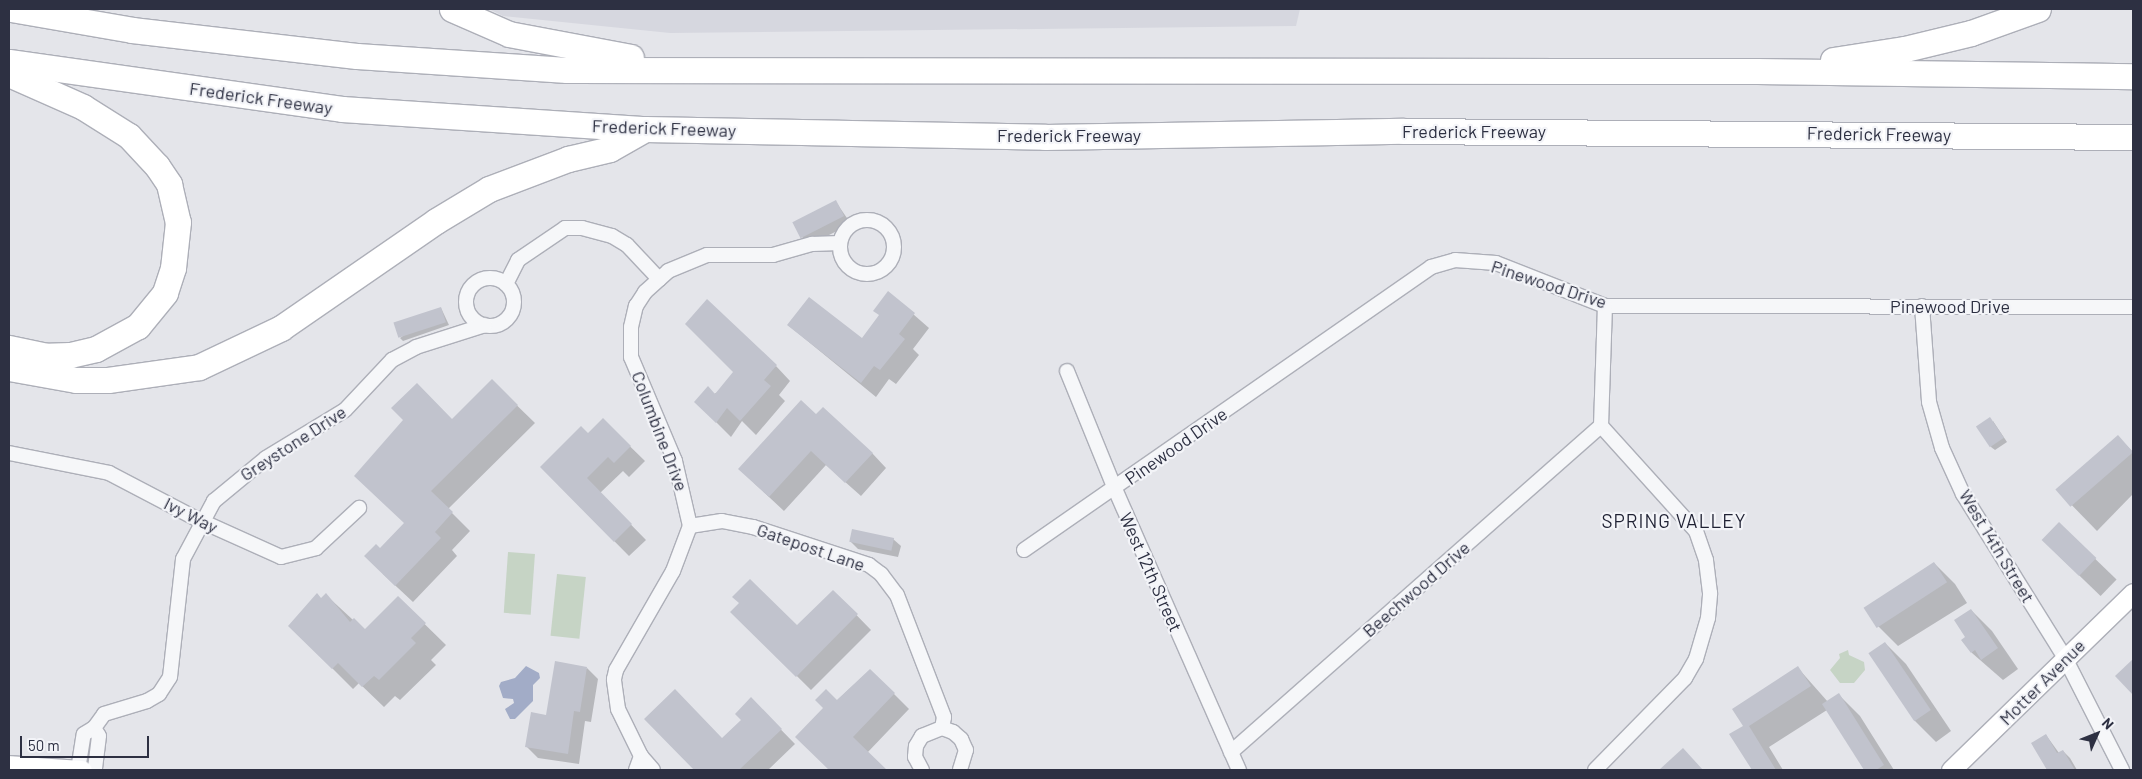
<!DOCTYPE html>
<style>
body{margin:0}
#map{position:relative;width:2142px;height:779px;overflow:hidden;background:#e4e5ea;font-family:Barlow,sans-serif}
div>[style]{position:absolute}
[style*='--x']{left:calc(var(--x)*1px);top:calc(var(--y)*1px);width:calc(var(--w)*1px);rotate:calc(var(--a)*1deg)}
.built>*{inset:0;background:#d6d7df}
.green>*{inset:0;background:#c6d4c5;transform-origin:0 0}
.water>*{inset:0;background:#a2acc7}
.shadow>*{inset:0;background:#0003;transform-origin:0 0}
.building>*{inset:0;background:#c1c3cd;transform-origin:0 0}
.roads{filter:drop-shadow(1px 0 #adafb8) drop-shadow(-1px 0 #adafb8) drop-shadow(0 1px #adafb8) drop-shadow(0 -1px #adafb8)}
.street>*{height:14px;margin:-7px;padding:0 7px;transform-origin:7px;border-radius:7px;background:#f6f7f9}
.street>.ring{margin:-7px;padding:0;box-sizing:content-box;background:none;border:14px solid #f6f7f9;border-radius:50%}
.secondary>*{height:19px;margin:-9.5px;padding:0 9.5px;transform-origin:9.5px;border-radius:9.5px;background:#fff}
.highway>*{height:25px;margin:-12.5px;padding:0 12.5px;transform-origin:12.5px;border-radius:12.5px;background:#fff}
span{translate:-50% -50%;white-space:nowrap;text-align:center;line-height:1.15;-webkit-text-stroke:4.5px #f3f4f8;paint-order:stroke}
.street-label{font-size:18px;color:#2d3042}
.neighbourhood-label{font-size:19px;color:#1f2133;letter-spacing:1px}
.frame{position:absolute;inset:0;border:10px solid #2d3042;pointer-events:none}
.north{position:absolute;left:2072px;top:709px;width:50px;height:50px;-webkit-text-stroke:4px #f3f4f8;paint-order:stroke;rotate:46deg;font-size:14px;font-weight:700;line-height:20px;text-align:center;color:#2d3042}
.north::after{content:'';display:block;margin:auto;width:18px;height:22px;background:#2d3042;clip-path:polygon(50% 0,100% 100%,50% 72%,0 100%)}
.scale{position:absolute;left:20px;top:736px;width:129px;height:22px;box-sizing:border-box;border:2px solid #2d3042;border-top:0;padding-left:6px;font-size:15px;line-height:18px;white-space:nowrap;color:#2d3042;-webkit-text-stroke:4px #f3f4f8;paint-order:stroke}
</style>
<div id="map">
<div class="built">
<i style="clip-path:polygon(489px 9px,1300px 9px,1296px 26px,670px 33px,503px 16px)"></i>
</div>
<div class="green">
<i style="left:508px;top:552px;width:27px;height:61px;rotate:4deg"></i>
<i style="left:557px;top:574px;width:29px;height:62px;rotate:6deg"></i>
<i style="clip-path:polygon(1848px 650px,1849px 655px,1864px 662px,1865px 670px,1854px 683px,1840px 683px,1830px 670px,1840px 658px,1839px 654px)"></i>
</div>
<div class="water">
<i style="clip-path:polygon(526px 666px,539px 673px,540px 678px,533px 685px,533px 701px,515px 719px,510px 719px,505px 709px,514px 703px,513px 699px,503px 698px,499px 686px,501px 682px,515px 678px)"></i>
</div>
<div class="shadow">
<i style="clip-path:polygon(836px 202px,851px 224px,809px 245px,802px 237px)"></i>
<i style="clip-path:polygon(889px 293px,929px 328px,913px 349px,919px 355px,896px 384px,889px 379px,876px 397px,788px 325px,862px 340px,880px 316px)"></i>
<i style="clip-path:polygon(441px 308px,449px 325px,403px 341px,400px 338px)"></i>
<i style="clip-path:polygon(776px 366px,790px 381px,779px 395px,785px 401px,756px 435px,742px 421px,731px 437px,696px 402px)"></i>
<i style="clip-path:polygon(492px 381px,535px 423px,448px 509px,470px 531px,452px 550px,457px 556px,413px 602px,383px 574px,380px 550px,405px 523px,452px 421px)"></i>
<i style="clip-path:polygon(816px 416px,872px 453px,886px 468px,861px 496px,826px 465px,784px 511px,754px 483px)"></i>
<i style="clip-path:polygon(603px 420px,645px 461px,629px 477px,623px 471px,600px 493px,646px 540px,629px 556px,541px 467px,588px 434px)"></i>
<i style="clip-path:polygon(1993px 421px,2007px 442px,1995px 450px,1991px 447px)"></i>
<i style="clip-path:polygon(2118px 437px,2133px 452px,2133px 494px,2097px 531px,2061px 494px)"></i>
<i style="left:2059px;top:524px;width:80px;height:23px;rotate:44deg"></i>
<i style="clip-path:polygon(893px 539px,901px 546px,898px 557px,858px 549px,850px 541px)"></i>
<i style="clip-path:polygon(1934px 563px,1955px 584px,1967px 603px,1898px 646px,1877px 625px)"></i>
<i style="clip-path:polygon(833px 591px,871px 630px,811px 690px,732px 612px,797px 627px)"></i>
<i style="clip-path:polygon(326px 595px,365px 631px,398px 598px,446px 645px,431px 660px,436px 665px,400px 700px,395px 696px,384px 707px,359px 683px,353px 689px,290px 626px)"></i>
<i style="clip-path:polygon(1971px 610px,1992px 631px,2018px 669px,2003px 680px,1972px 653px,1967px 637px)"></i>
<i style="clip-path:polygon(1885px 643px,1906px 664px,1951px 731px,1936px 742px,1915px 721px)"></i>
<i style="clip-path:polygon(587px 668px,598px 679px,591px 722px,585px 721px,579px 764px,538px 758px,527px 747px)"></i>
<i style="clip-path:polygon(1798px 668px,1828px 702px,1839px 695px,1860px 716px,1894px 770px,1866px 770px,1827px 710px,1769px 747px,1783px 770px,1753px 770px,1731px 735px,1744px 726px)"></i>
<i style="clip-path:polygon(870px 670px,909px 709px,867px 753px,885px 770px,830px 770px,797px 737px)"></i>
<i style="clip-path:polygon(751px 699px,795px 744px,768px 770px,696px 770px,646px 719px,722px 739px,742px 720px)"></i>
<i style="clip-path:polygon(2046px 735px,2059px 753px,2063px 751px,2070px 758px,2077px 770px,2049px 770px,2033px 743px)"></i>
</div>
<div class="building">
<i style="left:836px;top:200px;width:18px;height:49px;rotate:63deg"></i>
<i style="clip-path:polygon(888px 291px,915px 313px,899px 334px,905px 339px,880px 370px,874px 366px,861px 383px,787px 325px,809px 297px,862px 338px,879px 315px,873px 311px)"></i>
<i style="clip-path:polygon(707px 299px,777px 365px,764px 380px,771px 386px,740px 421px,727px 408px,716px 423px,694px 402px,708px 386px,715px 394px,733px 372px,685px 324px)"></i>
<i style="left:441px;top:307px;width:16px;height:50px;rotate:72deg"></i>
<i style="clip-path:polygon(492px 379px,518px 405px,431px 491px,453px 512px,435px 532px,441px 538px,395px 586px,364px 556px,376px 544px,380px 548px,404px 523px,354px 476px,403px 420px,391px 408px,417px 383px,452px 419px)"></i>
<i style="clip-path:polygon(801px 400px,816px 414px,823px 407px,873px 453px,845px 483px,811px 451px,769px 497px,738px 469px)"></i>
<i style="left:1990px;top:417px;width:25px;height:17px;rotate:56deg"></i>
<i style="clip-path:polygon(603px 418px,631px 446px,614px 463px,608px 457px,587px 478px,632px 524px,614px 542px,540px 467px,581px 426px,588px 433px)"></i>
<i style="left:2118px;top:435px;width:23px;height:83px;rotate:49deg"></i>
<i style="left:2059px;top:522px;width:52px;height:25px;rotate:44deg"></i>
<i style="left:852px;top:529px;width:43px;height:13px;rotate:12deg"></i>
<i style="left:1934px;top:562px;width:24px;height:84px;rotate:57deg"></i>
<i style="clip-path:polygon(750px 579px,797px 625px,833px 590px,858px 614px,796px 677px,730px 612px,739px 603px,732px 597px)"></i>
<i style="clip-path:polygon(317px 593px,321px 598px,326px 593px,350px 622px,354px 618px,365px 629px,398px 596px,426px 623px,411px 638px,416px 643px,379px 680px,374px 676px,362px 687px,338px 663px,332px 669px,288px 626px)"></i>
<i style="clip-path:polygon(1971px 609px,1998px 648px,1981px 660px,1975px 650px,1971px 653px,1961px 640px,1965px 637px,1954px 620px)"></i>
<i style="left:1885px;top:642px;width:82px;height:20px;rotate:56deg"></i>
<i style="clip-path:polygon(2133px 659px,2133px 695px,2115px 676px)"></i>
<i style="clip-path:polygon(555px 661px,587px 667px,580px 712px,574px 711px,568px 754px,525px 747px,531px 712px,546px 715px)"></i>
<i style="clip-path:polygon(1798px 666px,1811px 686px,1749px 726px,1776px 770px,1752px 770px,1729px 734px,1743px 726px,1732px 709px)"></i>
<i style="clip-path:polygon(870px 669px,895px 693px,853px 737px,887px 770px,829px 770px,795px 737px,823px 708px,815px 700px,826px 689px,837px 700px)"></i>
<i style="clip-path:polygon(675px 689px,722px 738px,741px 720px,735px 714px,751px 697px,782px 729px,739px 770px,694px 770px,644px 719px)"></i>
<i style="clip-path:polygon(1839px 693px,1884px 765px,1876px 770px,1864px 770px,1822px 704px)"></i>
<i style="clip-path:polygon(2046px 734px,2057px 753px,2063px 750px,2075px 770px,2047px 770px,2031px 743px)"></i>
<i style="clip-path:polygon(1683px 748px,1703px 770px,1659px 770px)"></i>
</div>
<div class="roads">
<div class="street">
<i class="ring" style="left:840px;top:220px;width:40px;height:40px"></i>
<i class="ring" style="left:466px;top:278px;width:34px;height:34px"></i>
<i style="--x:506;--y:284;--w:27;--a:-63"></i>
<i style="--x:518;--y:260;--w:57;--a:-34.2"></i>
<i style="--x:565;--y:228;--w:17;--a:0"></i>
<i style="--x:582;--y:228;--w:31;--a:15"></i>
<i style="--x:612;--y:236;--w:17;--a:31"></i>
<i style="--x:627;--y:245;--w:47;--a:46.7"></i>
<i style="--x:1922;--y:306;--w:96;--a:85.8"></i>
<i style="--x:1929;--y:402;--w:48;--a:74.2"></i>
<i style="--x:1942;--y:448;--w:51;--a:65.5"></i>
<i style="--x:1963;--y:494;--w:193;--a:58.1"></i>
<i style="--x:2065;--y:658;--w:126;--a:63"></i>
<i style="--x:1067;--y:371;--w:127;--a:67.9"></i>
<i style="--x:1115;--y:489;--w:307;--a:66.2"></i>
<i style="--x:9;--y:453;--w:102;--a:11.3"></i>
<i style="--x:109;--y:473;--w:104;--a:27.6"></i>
<i style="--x:201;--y:521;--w:88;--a:24.2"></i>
<i style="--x:281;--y:557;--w:36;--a:-14"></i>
<i style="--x:316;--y:548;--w:59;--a:-42.9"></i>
<i style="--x:690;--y:526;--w:32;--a:-9"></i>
<i style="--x:722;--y:521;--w:32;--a:11"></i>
<i style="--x:753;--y:527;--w:122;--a:18.1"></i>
<i style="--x:869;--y:565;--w:15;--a:37"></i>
<i style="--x:881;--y:574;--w:26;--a:53"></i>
<i style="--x:897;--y:595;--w:131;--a:68.9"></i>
<i style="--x:944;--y:717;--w:11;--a:100"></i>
<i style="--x:1024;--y:550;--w:496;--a:-34.8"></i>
<i style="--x:1431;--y:267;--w:25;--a:-16"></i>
<i style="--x:1455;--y:260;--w:41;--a:4.2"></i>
<i style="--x:1496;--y:263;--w:117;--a:21.5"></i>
<i style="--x:1605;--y:306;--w:528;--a:0.11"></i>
<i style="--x:94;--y:728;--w:17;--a:-54"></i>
<i style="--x:104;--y:714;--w:45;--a:-16.8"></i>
<i style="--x:147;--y:701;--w:14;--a:-30"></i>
<i style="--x:159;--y:694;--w:20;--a:-57"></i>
<i style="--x:170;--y:677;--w:119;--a:-83.7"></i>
<i style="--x:183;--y:559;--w:66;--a:-61.9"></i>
<i style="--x:214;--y:501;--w:67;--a:-39.6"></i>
<i style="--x:266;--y:458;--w:92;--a:-31.3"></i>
<i style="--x:345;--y:410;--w:69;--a:-46.8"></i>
<i style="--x:392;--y:360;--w:27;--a:-28"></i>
<i style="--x:416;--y:347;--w:72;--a:-17.7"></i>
<i style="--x:1231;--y:752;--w:493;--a:-41.4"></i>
<i style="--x:641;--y:756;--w:52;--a:-116.1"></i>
<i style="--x:618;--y:709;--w:30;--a:-98"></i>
<i style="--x:614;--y:679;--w:9;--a:-77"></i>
<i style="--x:616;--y:670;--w:114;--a:-60.1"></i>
<i style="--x:673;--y:571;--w:48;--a:-69.3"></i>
<i style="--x:690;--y:526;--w:67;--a:-103"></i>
<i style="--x:675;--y:461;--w:113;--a:-112.9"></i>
<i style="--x:631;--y:357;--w:30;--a:-90"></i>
<i style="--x:631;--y:327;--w:22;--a:-77"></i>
<i style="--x:636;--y:306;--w:17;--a:-57"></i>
<i style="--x:645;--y:292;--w:31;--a:-42"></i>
<i style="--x:668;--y:271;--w:42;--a:-22.3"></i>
<i style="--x:707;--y:255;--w:66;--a:0"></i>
<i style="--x:773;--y:255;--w:41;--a:-15.8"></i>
<i style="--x:812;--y:244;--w:28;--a:-2"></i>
<i style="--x:78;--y:770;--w:36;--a:-81"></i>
<i style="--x:84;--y:734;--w:12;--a:-31"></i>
<i style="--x:94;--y:728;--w:9;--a:58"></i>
<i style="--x:99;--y:736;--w:34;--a:97"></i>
<i style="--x:636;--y:770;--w:15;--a:-70"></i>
<i style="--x:641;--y:756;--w:18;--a:49"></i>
<i style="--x:922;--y:770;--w:15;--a:-118"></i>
<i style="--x:915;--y:757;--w:11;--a:-85"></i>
<i style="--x:916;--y:746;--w:12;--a:-59"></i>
<i style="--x:922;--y:736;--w:22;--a:-22"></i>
<i style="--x:942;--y:728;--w:12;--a:20"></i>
<i style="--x:953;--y:732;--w:11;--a:41"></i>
<i style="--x:961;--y:739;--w:12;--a:66"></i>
<i style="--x:966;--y:750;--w:21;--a:107"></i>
<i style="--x:1595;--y:770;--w:129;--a:-45.6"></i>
<i style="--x:1685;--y:678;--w:22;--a:-60"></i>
<i style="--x:1696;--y:659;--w:43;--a:-73.7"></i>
<i style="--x:1708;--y:618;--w:25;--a:-85"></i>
<i style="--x:1710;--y:593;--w:33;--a:-97"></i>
<i style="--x:1706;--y:560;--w:31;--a:-109"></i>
<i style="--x:1696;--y:531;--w:142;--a:-132.1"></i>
<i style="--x:1601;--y:426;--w:120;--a:-88.1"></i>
</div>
<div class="secondary">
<i style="--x:9;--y:765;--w:73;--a:3.9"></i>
<i style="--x:1951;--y:770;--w:254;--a:-44.2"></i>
</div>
<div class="highway">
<i style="--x:11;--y:9;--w:123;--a:9.8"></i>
<i style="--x:132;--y:30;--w:226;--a:6.6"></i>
<i style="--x:357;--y:56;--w:210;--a:3.8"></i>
<i style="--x:567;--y:70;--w:1190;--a:0.05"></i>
<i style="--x:1757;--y:71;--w:376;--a:0.8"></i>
<i style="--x:452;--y:9;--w:62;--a:23.7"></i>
<i style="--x:509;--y:34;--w:124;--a:10.7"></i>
<i style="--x:1833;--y:60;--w:73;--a:-8.7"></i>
<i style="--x:1905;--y:49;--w:68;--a:-13.6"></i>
<i style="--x:1971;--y:33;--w:71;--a:-19.7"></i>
<i style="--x:9;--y:62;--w:336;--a:8"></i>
<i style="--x:342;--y:109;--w:304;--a:3.8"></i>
<i style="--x:645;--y:129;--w:400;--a:1.1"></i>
<i style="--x:1045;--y:137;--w:358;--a:-1"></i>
<i style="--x:1403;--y:131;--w:730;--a:0.47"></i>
<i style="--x:9;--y:74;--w:81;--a:24"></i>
<i style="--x:83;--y:107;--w:54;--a:32.2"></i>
<i style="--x:129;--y:136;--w:41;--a:47"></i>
<i style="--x:157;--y:166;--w:22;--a:56"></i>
<i style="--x:169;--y:184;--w:39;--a:77"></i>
<i style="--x:178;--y:222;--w:46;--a:96.2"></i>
<i style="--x:173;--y:268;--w:26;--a:108"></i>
<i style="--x:165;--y:293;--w:43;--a:129.3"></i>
<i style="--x:138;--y:326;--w:48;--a:151.3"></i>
<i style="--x:96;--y:349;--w:27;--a:167"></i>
<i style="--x:70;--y:355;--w:23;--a:178"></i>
<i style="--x:47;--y:356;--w:39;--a:-168"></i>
<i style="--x:9;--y:368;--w:68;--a:10.2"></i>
<i style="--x:76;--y:380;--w:32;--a:0"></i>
<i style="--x:108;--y:380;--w:92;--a:-8.1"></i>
<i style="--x:199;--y:367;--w:91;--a:-25.4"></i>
<i style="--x:281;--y:328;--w:188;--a:-34.6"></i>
<i style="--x:436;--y:221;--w:62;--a:-31.1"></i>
<i style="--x:489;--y:189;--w:85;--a:-20.8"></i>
<i style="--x:568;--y:159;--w:43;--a:-13.4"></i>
<i style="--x:610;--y:149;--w:40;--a:-29.7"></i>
</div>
</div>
<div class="street-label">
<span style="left:261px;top:98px;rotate:8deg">Frederick Freeway</span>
<span style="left:664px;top:128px;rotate:2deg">Frederick Freeway</span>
<span style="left:1474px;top:131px">Frederick Freeway</span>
<span style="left:1879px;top:134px;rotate:1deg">Frederick Freeway</span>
<span style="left:1069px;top:135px">Frederick Freeway</span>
<span style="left:1549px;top:284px;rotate:18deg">Pinewood Drive</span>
<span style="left:1950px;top:306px">Pinewood Drive</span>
<span style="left:660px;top:431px;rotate:69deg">Columbine Drive</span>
<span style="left:293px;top:443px;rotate:-33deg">Greystone Drive</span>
<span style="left:1176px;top:446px;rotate:-35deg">Pinewood Drive</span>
<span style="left:191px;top:515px;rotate:27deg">Ivy Way</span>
<span style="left:1997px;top:546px;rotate:59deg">West 14th Street</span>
<span style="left:811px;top:547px;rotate:19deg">Gatepost Lane</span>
<span style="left:1151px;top:572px;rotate:66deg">West 12th Street</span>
<span style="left:1416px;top:589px;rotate:-41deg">Beechwood Drive</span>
<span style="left:2042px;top:682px;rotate:-45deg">Motter Avenue</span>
</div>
<div class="neighbourhood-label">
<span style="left:1674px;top:521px">SPRING VALLEY</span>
</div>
<div class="frame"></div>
<div class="north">N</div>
<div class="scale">50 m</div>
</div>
